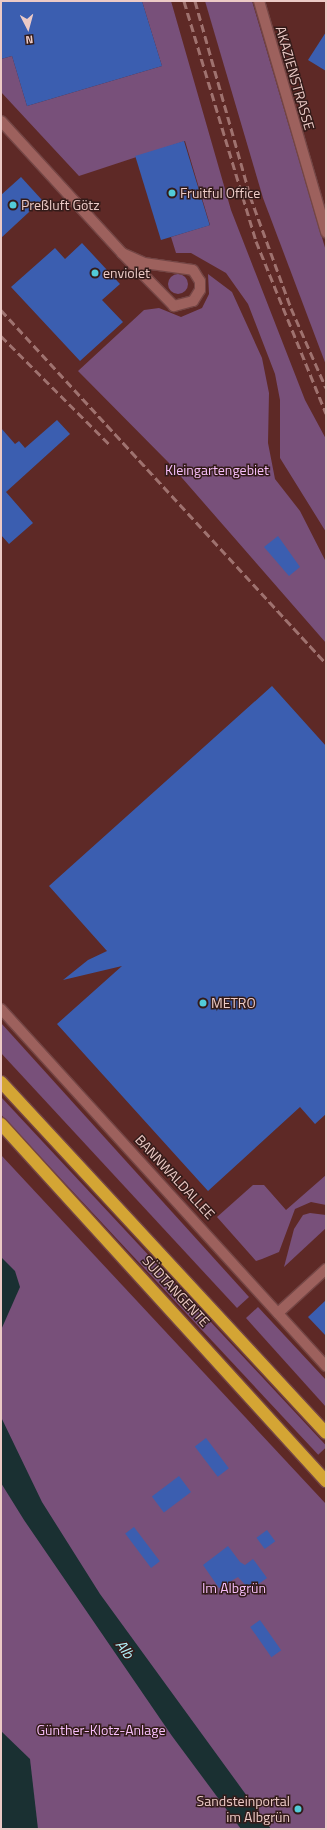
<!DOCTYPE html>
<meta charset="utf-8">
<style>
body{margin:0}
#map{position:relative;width:327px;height:1830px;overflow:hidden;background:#5e2926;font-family:"Titillium Web",sans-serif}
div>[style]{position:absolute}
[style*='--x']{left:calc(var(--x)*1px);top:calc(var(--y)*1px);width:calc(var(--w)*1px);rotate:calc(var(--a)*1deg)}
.green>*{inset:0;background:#78507a;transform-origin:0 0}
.round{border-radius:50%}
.water>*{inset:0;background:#1a3032}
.building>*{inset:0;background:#3b5eb0;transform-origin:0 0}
.roads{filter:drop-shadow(1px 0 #744645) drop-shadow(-1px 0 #744645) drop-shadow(0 1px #744645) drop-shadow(0 -1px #744645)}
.street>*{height:10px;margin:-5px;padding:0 5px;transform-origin:5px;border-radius:5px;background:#9d615d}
.highway>*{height:12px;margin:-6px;padding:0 6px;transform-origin:6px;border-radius:6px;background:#d4a534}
.rail>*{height:3px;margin-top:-1.5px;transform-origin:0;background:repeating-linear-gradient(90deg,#9f726f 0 8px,transparent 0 12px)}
.dots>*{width:11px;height:11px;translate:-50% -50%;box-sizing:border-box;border:2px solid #331b19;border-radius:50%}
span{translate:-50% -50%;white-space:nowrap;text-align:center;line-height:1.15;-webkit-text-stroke:3px #331b19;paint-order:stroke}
.street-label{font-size:14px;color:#eccac6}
.poi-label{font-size:14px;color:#eccac6}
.left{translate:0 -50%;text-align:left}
.right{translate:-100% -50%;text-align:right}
.park-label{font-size:14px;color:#f7bffa}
.water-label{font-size:15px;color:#b0f2f9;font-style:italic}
.frame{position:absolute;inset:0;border:2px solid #eccac6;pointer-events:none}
.north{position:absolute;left:8px;top:8px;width:40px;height:40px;-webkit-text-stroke:3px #331b19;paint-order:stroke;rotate:174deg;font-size:11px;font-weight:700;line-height:16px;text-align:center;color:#eccac6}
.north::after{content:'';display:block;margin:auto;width:14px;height:18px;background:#eccac6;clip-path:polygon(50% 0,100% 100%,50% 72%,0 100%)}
</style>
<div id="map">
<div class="green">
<i style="clip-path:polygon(142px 1px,171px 1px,231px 210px,305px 400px,326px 439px,326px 532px,280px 458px,280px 400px,275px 374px,248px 304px,226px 273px,191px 253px,176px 253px,171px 237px,210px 225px,185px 141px,79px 176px,1px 92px,1px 59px,12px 56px,27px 106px,162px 66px)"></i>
<i style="clip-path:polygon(205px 1px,252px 1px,326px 251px,326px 365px,263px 198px)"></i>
<i class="round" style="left:168px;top:274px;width:20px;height:20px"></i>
<i style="clip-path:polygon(208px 274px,232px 292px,262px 358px,269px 393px,268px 443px,275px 479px,300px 511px,326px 562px,326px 643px,169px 463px,78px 371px,144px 310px,159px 308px,181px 317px,202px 308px,209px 294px)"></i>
<i style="clip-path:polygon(1px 1023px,249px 1297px,237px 1308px,1px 1053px)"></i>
<i style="left:1px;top:1097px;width:478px;height:12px;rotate:47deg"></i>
<i style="clip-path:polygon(1px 1155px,326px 1504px,326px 1829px,1px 1829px)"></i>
<i style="clip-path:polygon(326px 1175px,326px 1205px,311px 1202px,295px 1209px,279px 1252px,262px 1259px,256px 1261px,217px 1217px,253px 1185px,264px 1185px,286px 1210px)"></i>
<i style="clip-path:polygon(310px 1213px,326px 1215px,326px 1228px,284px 1267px,294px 1229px,303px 1215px)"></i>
<i style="clip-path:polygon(258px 1307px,326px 1380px,326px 1407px,246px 1318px)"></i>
</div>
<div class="water">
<i style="clip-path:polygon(1px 1257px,15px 1271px,20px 1287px,1px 1330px)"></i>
<i style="clip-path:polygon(1px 1417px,42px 1502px,100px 1594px,271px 1829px,241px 1829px,172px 1736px,24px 1520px,1px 1483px)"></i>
<i style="clip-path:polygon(1px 1731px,30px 1759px,38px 1829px,1px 1829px)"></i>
</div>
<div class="building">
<i style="clip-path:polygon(1px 1px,142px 1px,162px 66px,27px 106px,12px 56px,1px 59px)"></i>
<i style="clip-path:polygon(326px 32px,326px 71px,308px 60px)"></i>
<i style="left:184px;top:141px;width:88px;height:51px;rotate:73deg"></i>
<i style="clip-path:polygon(21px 177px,42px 200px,1px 238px,1px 195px)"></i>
<i style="clip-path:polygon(82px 243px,120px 284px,102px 300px,123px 322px,80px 361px,11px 287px,55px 248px,65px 259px)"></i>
<i style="clip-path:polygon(57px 420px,70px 434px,6px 492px,33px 523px,9px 544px,1px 535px,1px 428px,15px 444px,19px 441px,25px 448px)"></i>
<i style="clip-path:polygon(278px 536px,300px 567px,289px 576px,264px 547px)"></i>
<i style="clip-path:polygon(272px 686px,326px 746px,326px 1114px,315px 1124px,300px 1107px,208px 1191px,57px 1024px,122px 966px,63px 980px,88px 960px,107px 951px,49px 886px)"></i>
<i style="clip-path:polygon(326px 1300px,326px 1336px,308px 1317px)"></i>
<i style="left:206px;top:1438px;width:38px;height:14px;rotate:53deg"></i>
<i style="left:179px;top:1476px;width:20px;height:34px;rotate:53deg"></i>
<i style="left:134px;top:1527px;width:43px;height:11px;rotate:53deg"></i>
<i style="left:267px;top:1530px;width:14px;height:13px;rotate:54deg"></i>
<i style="clip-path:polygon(228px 1546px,240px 1562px,245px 1565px,253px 1559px,267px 1578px,250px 1590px,238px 1577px,219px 1588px,203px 1565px)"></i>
<i style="left:260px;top:1620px;width:37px;height:12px;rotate:55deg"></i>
</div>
<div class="roads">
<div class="street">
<i style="--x:259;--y:1;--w:241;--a:73.8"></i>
<i style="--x:1;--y:121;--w:179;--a:47.5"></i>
<i style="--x:122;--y:253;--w:24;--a:24"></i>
<i style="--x:144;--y:263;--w:49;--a:8.1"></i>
<i style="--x:193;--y:270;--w:13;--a:58"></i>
<i style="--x:200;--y:281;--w:9;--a:90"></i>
<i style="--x:200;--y:290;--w:13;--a:122"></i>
<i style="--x:193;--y:301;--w:20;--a:165"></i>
<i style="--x:174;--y:306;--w:74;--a:-134.5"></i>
<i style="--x:1;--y:1009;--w:483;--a:47.7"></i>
<i style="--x:278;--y:1313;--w:65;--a:-42.5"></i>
</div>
<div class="highway">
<i style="--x:1;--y:1082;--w:478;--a:47.2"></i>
<i style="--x:1;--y:1124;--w:483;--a:47.7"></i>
</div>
</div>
<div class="rail">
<i style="--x:184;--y:1;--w:251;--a:73.3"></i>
<i style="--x:256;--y:241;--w:186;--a:67.9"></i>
<i style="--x:195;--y:1;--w:203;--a:74.2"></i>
<i style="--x:250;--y:196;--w:119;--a:69.9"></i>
<i style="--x:291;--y:308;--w:87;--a:66.4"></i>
<i style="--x:1;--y:310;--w:480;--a:47.4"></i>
<i style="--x:1;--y:336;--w:156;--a:45"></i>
</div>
<div class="dots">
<i style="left:172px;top:193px;background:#52cbd8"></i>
<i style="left:13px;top:205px;background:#52cbd8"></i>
<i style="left:95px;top:273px;background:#52cbd8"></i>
<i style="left:203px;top:1003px;background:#52cbd8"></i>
<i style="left:298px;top:1809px;background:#52cbd8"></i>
</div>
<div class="street-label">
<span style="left:295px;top:78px;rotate:74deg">AKAZIENSTRASSE</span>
<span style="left:175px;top:1177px;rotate:47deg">BANNWALDALLEE</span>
<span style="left:176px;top:1291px;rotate:47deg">SÜDTANGENTE</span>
</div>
<div class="poi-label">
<span class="left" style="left:180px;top:193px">Fruitful Office</span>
<span class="left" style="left:21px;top:205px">Preßluft Götz</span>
<span class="left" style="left:103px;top:273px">enviolet</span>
<span class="left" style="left:211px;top:1003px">METRO</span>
<span class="right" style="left:290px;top:1809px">Sandsteinportal<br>im Albgrün</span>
</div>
<div class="park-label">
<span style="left:217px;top:470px">Kleingartengebiet</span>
<span style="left:234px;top:1588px">Im Albgrün</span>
<span style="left:101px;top:1730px">Günther-Klotz-Anlage</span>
</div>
<div class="water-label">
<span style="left:125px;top:1649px;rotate:54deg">Alb</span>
</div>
<div class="frame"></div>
<div class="north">N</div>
</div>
